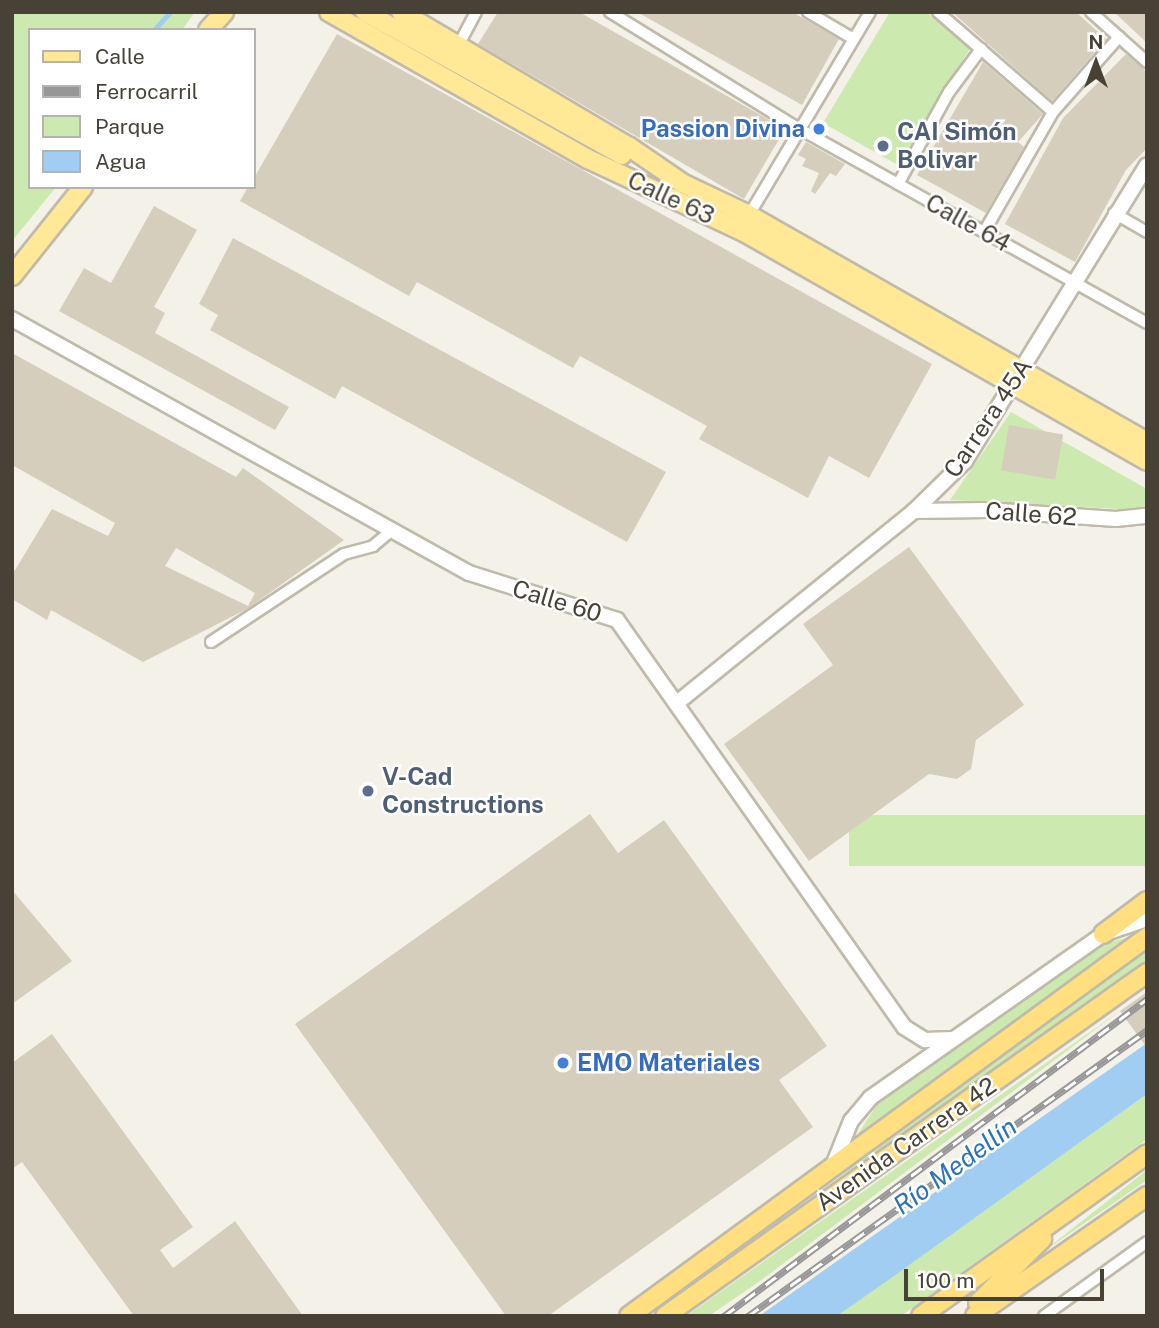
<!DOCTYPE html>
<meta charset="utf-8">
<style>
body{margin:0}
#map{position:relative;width:1159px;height:1328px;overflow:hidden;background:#f4f1e8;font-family:"Public Sans",sans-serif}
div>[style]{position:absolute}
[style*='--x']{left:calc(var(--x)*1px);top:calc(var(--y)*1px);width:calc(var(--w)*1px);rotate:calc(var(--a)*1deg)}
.green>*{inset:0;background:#cceaaf;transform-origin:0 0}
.water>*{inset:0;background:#a2cdf3}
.stream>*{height:4.5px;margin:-2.25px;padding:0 2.25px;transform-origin:2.25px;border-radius:2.25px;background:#a2cdf3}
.building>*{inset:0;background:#d6cebd;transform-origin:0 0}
.roads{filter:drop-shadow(2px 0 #c0baaa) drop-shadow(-2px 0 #c0baaa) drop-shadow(0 2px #c0baaa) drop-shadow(0 -2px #c0baaa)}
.minor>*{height:10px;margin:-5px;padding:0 5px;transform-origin:5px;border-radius:5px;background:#fff}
.tertiary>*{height:14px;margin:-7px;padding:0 7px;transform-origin:7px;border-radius:7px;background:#fff}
.primary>*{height:18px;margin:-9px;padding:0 9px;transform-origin:9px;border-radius:9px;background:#ffe896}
.trunk>*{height:18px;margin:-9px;padding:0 9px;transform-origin:9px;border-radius:9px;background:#ffdf7f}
.rail>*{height:7px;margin-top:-3.5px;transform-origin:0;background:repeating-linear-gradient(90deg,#fff 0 13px,#979797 0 26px);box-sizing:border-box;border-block:2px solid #979797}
.dots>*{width:19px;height:19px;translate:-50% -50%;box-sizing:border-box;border:4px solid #fff;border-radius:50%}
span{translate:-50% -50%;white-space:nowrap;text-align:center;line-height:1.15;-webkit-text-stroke:5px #fff;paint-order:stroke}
.shop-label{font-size:24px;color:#366cbe;font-weight:700}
.right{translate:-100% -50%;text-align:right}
.left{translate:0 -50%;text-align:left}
.service-label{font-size:24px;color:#4e5e75;font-weight:700}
.street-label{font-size:24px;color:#484236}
.water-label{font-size:26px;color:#2b73b8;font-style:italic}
.frame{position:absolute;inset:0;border:14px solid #484236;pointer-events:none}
.legend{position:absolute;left:28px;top:28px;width:228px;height:161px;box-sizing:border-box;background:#fff;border:2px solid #b6b3af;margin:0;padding:9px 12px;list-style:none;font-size:21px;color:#484236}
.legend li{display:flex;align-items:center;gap:14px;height:35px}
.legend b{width:35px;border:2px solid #b6b3af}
.north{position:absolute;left:1061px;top:28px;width:70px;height:70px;-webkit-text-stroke:5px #fff;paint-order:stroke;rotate:0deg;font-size:19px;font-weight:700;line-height:28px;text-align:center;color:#484236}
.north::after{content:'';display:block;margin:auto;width:24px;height:32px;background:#484236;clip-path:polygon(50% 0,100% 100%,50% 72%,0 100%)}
.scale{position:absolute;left:904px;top:1269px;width:200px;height:32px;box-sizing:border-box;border:4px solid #484236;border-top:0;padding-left:9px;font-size:21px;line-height:24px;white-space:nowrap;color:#484236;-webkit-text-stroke:5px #fff;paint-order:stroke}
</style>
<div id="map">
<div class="green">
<i style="clip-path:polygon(12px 12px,195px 12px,182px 30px,30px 30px,30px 187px,56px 187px,12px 241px)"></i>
<i style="clip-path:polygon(890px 12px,926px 12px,971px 47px,898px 165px,823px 123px)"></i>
<i style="clip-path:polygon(1011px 412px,1147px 489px,1147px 505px,1138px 510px,950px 500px)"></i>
<i style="left:1147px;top:815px;width:51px;height:298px;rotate:90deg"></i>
<i style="clip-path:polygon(1130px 937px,852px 1143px,878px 1103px,1105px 943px)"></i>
<i style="clip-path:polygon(1147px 949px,1147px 964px,928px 1121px,829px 1183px)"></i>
<i style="clip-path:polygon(1120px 1011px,760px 1281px,709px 1316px,686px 1316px)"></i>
<i style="clip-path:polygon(1147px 1094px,1147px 1139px,901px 1316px,837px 1316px)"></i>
<i style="clip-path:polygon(1147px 1170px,1147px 1180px,1040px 1254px)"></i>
</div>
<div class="water">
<i style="clip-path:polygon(1147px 1043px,1147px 1094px,894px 1276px,837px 1316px,759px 1316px)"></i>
</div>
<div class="stream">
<i style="--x:154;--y:30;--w:24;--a:-48"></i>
</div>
<div class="building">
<i style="clip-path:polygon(498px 12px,579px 12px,785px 129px,744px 199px,478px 44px)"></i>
<i style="clip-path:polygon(637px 12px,792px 12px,839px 39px,802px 105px)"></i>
<i style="clip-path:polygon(952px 12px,1076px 12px,1106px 39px,1052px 101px)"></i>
<i style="clip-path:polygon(1114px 12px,1147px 12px,1147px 43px)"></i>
<i style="clip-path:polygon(337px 34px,932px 364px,869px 478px,829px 456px,808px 498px,699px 439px,707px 426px,580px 356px,573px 368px,417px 282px,409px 296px,240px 201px,248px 187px,254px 187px,254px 178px)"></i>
<i style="clip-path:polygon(1126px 54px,1147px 72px,1147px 148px,1126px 170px,1075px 262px,1005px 224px,1063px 118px)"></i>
<i style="clip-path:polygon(983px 62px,1043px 114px,1018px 142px,1024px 147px,986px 213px,917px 175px)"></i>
<i style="clip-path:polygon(806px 142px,845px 164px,836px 176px,830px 173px,815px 194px,811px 191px,819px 173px,802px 166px,806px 159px,798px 155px)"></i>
<i style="clip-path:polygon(154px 206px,197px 230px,154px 307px,165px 313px,155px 333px,289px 407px,275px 430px,59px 311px,84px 268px,111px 283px)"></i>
<i style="clip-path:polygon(233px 238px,666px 472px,627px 542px,342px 386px,335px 399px,210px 330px,218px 315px,199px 304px)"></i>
<i style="clip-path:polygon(evenodd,12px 353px,236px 477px,243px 468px,344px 540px,247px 609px,143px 662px,51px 610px,47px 620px,12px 599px,12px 575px,52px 509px,108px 536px,115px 523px,12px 465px,12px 353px,176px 548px,255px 593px,248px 606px,165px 566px,176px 548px)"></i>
<i style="left:1009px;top:425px;width:55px;height:46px;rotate:10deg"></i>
<i style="clip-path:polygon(909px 547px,1024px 705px,976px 740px,971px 769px,957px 779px,929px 774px,809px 861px,724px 744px,833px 665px,803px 624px)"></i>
<i style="clip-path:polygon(590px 814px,618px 853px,664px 820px,827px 1046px,779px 1080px,813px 1127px,548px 1316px,506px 1316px,295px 1024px)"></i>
<i style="clip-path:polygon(12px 890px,72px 961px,12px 1004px)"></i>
<i style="clip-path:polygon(1147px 992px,1147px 1048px,1120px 1011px)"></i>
<i style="clip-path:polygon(52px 1034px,193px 1227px,160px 1250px,173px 1268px,235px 1221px,303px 1316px,134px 1316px,22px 1162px,12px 1169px,12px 1063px)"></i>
</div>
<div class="roads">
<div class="minor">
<i style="--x:610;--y:12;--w:221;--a:31.7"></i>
<i style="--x:798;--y:128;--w:400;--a:29.2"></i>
<i style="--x:808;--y:12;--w:51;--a:30.6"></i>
<i style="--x:938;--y:12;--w:152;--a:41"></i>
<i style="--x:1091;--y:12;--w:75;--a:41.8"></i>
<i style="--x:458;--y:46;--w:38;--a:-62"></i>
<i style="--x:898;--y:184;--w:105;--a:-61"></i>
<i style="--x:949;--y:92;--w:54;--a:-53.3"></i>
<i style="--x:1114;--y:213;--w:38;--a:30"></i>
<i style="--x:749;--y:215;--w:236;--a:-59.2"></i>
<i style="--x:984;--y:232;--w:138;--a:-60.1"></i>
<i style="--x:1053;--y:112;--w:100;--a:-48.7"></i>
<i style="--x:211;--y:642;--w:159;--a:-33.5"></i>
<i style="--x:344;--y:554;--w:30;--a:-15"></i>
<i style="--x:373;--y:546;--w:23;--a:-40"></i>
<i style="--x:1044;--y:1316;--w:127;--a:-35.7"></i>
</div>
<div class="tertiary">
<i style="--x:12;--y:319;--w:523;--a:29.07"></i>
<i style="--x:469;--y:573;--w:155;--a:17.6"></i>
<i style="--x:617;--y:620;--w:498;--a:54.8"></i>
<i style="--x:904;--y:1027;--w:25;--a:32"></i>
<i style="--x:925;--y:1040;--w:28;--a:-2"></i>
<i style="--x:914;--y:511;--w:73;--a:-0.8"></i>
<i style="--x:987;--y:510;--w:129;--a:4"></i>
<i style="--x:1116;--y:519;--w:31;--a:-6"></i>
<i style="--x:677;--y:703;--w:305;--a:-39"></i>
<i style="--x:914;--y:511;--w:71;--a:-44.4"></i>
<i style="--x:965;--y:461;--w:347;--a:-58.4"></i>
<i style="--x:832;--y:1168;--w:51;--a:-68"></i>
<i style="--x:851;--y:1121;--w:30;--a:-50"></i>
<i style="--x:870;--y:1098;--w:285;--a:-35.1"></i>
<i style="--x:1103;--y:934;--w:46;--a:-18.8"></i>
</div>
<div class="primary">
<i style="--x:329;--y:12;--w:298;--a:29.6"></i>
<i style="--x:588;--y:159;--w:174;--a:25.1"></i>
<i style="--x:746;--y:233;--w:461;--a:29.6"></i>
<i style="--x:365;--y:12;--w:294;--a:29.1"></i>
<i style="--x:401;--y:12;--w:264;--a:30.6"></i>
<i style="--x:628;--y:146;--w:65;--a:34.4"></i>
<i style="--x:682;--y:183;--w:74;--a:25.5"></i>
<i style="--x:749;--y:215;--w:458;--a:29.7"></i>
<i style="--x:208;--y:30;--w:24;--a:-48"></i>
<i style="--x:12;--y:276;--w:114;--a:-51.4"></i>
</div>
<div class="trunk">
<i style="--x:1103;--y:934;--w:55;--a:-36.9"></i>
<i style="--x:978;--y:1303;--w:91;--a:-45"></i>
<i style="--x:629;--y:1316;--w:642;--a:-36.19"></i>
<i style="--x:665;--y:1316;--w:592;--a:-35.44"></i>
<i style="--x:921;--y:1316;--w:278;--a:-35.6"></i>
<i style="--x:975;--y:1316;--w:210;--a:-34.9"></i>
</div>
</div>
<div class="rail">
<i style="--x:724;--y:1316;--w:529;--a:-36.85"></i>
<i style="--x:748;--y:1316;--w:491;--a:-35.6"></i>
</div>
<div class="dots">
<i style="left:819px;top:129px;background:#3f7fe0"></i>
<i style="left:883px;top:146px;background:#5c6f8a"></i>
<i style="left:368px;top:791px;background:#5c6f8a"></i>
<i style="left:563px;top:1063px;background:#3f7fe0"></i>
</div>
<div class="shop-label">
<span class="right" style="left:805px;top:129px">Passion Divina</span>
<span class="left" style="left:577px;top:1063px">EMO Materiales</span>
</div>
<div class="service-label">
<span class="left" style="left:897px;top:146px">CAI Simón<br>Bolivar</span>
<span class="left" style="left:382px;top:791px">V-Cad<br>Constructions</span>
</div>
<div class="street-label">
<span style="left:671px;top:198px;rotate:25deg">Calle 63</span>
<span style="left:968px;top:223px;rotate:29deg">Calle 64</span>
<span style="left:988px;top:418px;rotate:-56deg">Carrera 45A</span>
<span style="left:1031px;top:514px;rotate:4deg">Calle 62</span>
<span style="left:557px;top:601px;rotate:17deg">Calle 60</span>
<span style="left:906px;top:1144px;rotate:-35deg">Avenida Carrera 42</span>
</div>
<div class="water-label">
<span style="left:955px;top:1166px;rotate:-36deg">Río Medellín</span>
</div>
<div class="frame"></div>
<ul class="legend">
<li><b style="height:9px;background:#ffe896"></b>Calle</li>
<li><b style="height:9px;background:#979797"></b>Ferrocarril</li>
<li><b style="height:19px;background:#cceaaf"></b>Parque</li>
<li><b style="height:19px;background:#a2cdf3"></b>Agua</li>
</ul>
<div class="north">N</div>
<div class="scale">100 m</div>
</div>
